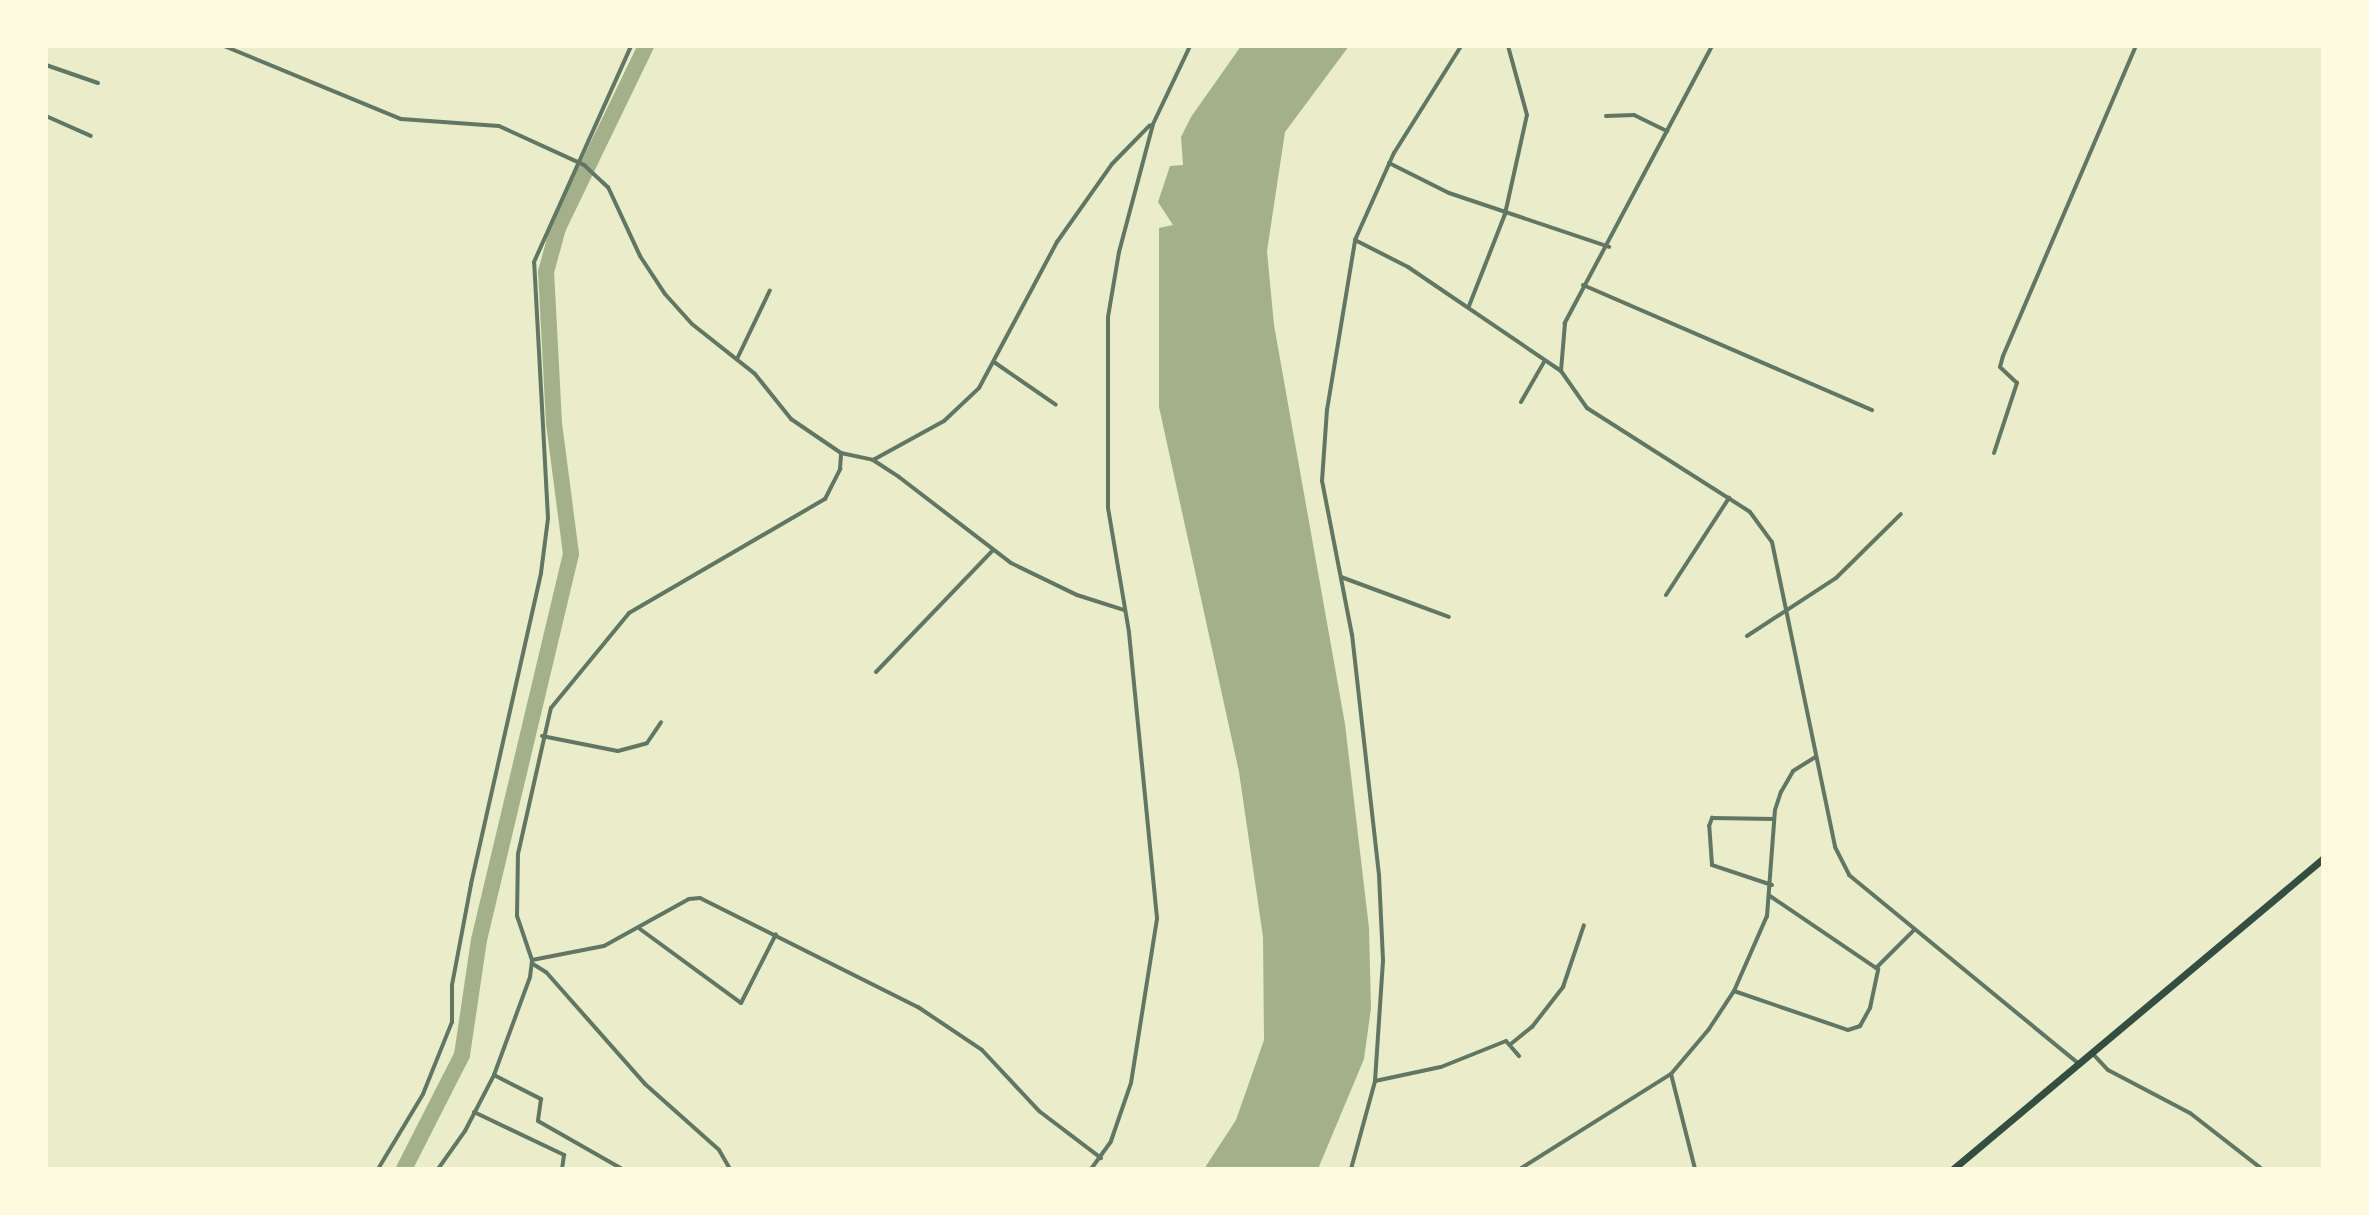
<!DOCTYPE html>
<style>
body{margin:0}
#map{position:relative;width:2369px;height:1215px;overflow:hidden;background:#e9edc9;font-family:"DejaVu Sans",sans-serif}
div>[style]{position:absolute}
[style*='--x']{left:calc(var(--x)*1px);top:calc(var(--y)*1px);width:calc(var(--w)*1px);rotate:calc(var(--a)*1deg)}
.water>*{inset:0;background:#a3b18a}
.river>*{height:16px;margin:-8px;padding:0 8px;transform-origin:8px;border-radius:8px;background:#a3b18a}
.minor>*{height:4px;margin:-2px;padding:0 2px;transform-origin:2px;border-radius:2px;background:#617663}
.trunk>*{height:7px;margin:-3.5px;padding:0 3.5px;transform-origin:3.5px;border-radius:3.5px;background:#344e41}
span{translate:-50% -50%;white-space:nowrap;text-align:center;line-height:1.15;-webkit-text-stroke:8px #fefae0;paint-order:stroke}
.frame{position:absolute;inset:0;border:48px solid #fefae0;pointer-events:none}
</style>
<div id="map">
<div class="water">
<i style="clip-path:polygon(1241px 46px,1349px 46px,1285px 132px,1267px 251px,1274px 325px,1345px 724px,1369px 928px,1371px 1008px,1364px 1059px,1318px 1169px,1204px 1169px,1236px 1120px,1264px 1040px,1263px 937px,1239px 772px,1159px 407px,1159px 228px,1173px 225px,1158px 202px,1170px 166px,1183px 165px,1181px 137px,1191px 117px)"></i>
</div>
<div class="river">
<i style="--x:404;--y:1169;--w:128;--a:-63"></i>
<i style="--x:462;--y:1055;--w:116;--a:-81.6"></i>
<i style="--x:479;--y:940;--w:397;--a:-76.6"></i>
<i style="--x:571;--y:554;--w:132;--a:-97.4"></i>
<i style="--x:554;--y:423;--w:151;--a:-93"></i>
<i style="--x:546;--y:272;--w:46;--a:-74.7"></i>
<i style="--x:558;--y:228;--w:202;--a:-64.2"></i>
</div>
<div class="minor">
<i style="--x:224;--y:46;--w:191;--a:22.4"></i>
<i style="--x:401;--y:119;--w:98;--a:4.1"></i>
<i style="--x:499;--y:126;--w:94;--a:24.6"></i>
<i style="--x:584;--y:165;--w:33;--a:43"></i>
<i style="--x:608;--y:187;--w:76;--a:65.1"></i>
<i style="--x:640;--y:256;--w:45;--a:56.7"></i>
<i style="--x:665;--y:294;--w:40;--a:48"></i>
<i style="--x:692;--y:324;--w:80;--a:38.4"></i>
<i style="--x:755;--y:374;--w:58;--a:51.3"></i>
<i style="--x:791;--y:419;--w:60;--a:34.2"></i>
<i style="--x:841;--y:453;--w:33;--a:12"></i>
<i style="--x:873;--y:460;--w:31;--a:33"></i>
<i style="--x:899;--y:477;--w:141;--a:37.5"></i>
<i style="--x:1011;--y:563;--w:73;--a:25.9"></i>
<i style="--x:1077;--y:595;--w:49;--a:17.7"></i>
<i style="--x:1712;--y:46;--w:314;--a:118"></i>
<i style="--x:1565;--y:323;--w:48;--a:94.8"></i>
<i style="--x:1561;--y:371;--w:45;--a:54.9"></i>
<i style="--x:1587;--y:408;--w:193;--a:32.5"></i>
<i style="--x:1750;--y:512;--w:37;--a:54"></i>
<i style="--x:1772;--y:542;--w:311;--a:78.3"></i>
<i style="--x:1835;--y:847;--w:31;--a:63"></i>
<i style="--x:1849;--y:875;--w:296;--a:39.4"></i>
<i style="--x:46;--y:65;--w:55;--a:19.1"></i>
<i style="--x:46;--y:116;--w:49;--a:24"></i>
<i style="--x:1606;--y:116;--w:28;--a:-2"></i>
<i style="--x:1634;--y:115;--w:37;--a:26"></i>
<i style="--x:1389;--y:163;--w:67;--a:26.6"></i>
<i style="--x:1449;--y:193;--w:169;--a:18.6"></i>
<i style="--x:1355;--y:240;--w:95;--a:-65.9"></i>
<i style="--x:1394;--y:153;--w:126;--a:-57.9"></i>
<i style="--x:1583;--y:285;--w:315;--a:23.4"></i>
<i style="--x:1469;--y:306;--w:99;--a:-68.6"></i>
<i style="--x:1505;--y:214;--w:101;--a:-77.5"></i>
<i style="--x:1527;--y:115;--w:72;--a:-105.4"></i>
<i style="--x:737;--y:359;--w:76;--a:-64.4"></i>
<i style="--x:994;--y:362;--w:75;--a:34.7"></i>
<i style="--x:1521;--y:402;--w:46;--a:-60.1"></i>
<i style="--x:1994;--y:453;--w:74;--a:-71.8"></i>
<i style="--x:2017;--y:383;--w:23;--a:-137"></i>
<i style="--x:2000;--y:367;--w:11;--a:-75"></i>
<i style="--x:2003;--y:356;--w:337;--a:-66.8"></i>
<i style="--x:873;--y:460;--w:81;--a:-28.8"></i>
<i style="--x:944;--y:421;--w:48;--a:-43.3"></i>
<i style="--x:979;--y:388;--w:166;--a:-61.9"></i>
<i style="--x:1057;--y:242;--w:95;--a:-54.8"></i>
<i style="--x:1112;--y:164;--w:54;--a:-45.7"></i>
<i style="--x:1341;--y:577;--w:115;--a:20.3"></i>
<i style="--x:1666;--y:595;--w:116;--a:-57"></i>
<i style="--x:1747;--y:636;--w:106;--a:-33.1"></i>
<i style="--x:1836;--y:578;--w:91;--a:-44.6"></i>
<i style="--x:876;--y:672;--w:169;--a:-46.2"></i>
<i style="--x:542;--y:736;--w:77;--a:11.2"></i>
<i style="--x:618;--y:751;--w:30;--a:-15"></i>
<i style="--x:647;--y:743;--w:25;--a:-56"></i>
<i style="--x:1772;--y:885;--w:63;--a:-161.6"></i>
<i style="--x:1712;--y:865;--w:39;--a:-94"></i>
<i style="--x:1709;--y:826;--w:9;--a:-69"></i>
<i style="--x:1712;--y:818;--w:62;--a:0.9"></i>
<i style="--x:1770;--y:896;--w:128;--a:34.2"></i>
<i style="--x:1876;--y:968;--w:54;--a:-45"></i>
<i style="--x:640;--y:929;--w:125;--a:36.2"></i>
<i style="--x:741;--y:1003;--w:77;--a:-63.1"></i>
<i style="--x:532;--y:960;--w:73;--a:-11"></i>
<i style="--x:604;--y:946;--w:97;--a:-28.9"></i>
<i style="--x:689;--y:899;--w:11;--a:-5"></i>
<i style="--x:700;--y:898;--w:244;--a:26.6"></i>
<i style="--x:918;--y:1007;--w:77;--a:33.9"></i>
<i style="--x:982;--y:1050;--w:83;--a:46.9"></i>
<i style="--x:1039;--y:1111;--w:78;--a:37.2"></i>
<i style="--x:533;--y:964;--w:15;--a:32"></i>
<i style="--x:546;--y:972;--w:149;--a:48.5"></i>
<i style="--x:645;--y:1084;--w:99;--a:41.7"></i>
<i style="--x:719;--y:1150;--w:22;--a:60"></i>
<i style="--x:1734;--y:991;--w:120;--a:18.9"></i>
<i style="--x:1848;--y:1030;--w:13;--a:-18"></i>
<i style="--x:1860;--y:1026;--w:21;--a:-61"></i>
<i style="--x:1870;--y:1008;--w:40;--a:-78"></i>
<i style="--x:1512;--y:1043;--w:26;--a:-39"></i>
<i style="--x:1532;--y:1027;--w:51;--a:-52.2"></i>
<i style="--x:1563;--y:987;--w:65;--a:-71.3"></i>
<i style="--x:2093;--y:1054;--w:22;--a:47"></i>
<i style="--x:2108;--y:1070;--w:93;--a:27.7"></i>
<i style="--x:2190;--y:1113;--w:91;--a:37.9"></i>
<i style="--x:1671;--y:1074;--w:98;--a:75.8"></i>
<i style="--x:494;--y:1075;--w:53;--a:27.1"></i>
<i style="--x:541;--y:1099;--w:22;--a:98"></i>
<i style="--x:538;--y:1121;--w:97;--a:29.7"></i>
<i style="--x:1375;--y:1081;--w:67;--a:-12"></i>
<i style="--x:1441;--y:1067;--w:70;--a:-21.8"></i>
<i style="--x:1506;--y:1041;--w:20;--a:49"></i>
<i style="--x:474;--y:1112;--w:100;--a:25.5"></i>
<i style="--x:564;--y:1155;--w:14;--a:98"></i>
<i style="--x:378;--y:1169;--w:87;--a:-59"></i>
<i style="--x:423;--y:1094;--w:78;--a:-68.1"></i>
<i style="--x:452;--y:1022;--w:37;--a:-90"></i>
<i style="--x:452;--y:985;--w:103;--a:-79.3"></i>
<i style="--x:471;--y:884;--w:319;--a:-77.3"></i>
<i style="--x:541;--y:573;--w:55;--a:-82.7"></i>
<i style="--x:548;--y:518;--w:256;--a:-93.1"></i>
<i style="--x:534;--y:262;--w:237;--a:-65.8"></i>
<i style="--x:438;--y:1169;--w:47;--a:-54.6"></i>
<i style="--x:465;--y:1131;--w:63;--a:-62.6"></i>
<i style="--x:494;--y:1075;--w:104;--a:-69.8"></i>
<i style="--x:530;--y:977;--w:17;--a:-83"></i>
<i style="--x:532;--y:960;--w:46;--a:-108.8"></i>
<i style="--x:517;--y:916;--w:62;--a:-89.1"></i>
<i style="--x:518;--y:854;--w:150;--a:-77.3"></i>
<i style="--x:551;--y:708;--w:123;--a:-50.6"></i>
<i style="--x:629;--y:613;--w:227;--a:-30.2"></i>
<i style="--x:825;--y:499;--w:34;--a:-63"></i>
<i style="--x:840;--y:469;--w:16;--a:-86"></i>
<i style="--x:1091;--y:1169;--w:34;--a:-54"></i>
<i style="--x:1111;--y:1141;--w:61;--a:-71"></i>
<i style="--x:1131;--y:1083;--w:167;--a:-81"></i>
<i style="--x:1157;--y:918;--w:287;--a:-95.6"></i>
<i style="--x:1129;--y:632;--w:126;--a:-99.6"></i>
<i style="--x:1108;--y:508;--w:191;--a:-90"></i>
<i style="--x:1108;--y:317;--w:66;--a:-80.4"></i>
<i style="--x:1119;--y:252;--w:132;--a:-75.1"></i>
<i style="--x:1153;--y:124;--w:86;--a:-64.6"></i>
<i style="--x:1351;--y:1169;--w:91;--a:-74.7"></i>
<i style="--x:1375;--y:1081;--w:121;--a:-86.2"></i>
<i style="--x:1383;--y:960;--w:85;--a:-92.7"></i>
<i style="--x:1379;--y:875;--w:242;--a:-96.4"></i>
<i style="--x:1352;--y:635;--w:157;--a:-101"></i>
<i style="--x:1322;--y:481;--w:71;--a:-86"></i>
<i style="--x:1327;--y:410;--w:172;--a:-80.6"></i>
<i style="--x:1355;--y:240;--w:59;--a:27"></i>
<i style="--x:1408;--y:267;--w:185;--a:34.2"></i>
<i style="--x:1520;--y:1169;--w:178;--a:-32.2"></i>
<i style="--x:1671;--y:1074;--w:59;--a:-49.8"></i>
<i style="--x:1709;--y:1029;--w:45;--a:-56.7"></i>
<i style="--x:1734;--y:991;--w:82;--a:-66.3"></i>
<i style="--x:1767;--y:916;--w:106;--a:-85.7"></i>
<i style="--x:1775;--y:810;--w:19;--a:-72"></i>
<i style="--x:1781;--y:792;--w:24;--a:-60"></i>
<i style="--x:1793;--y:771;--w:26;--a:-32"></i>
</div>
<div class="trunk">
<i style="--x:1953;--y:1169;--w:483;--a:-40"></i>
</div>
<div class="frame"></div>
</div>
